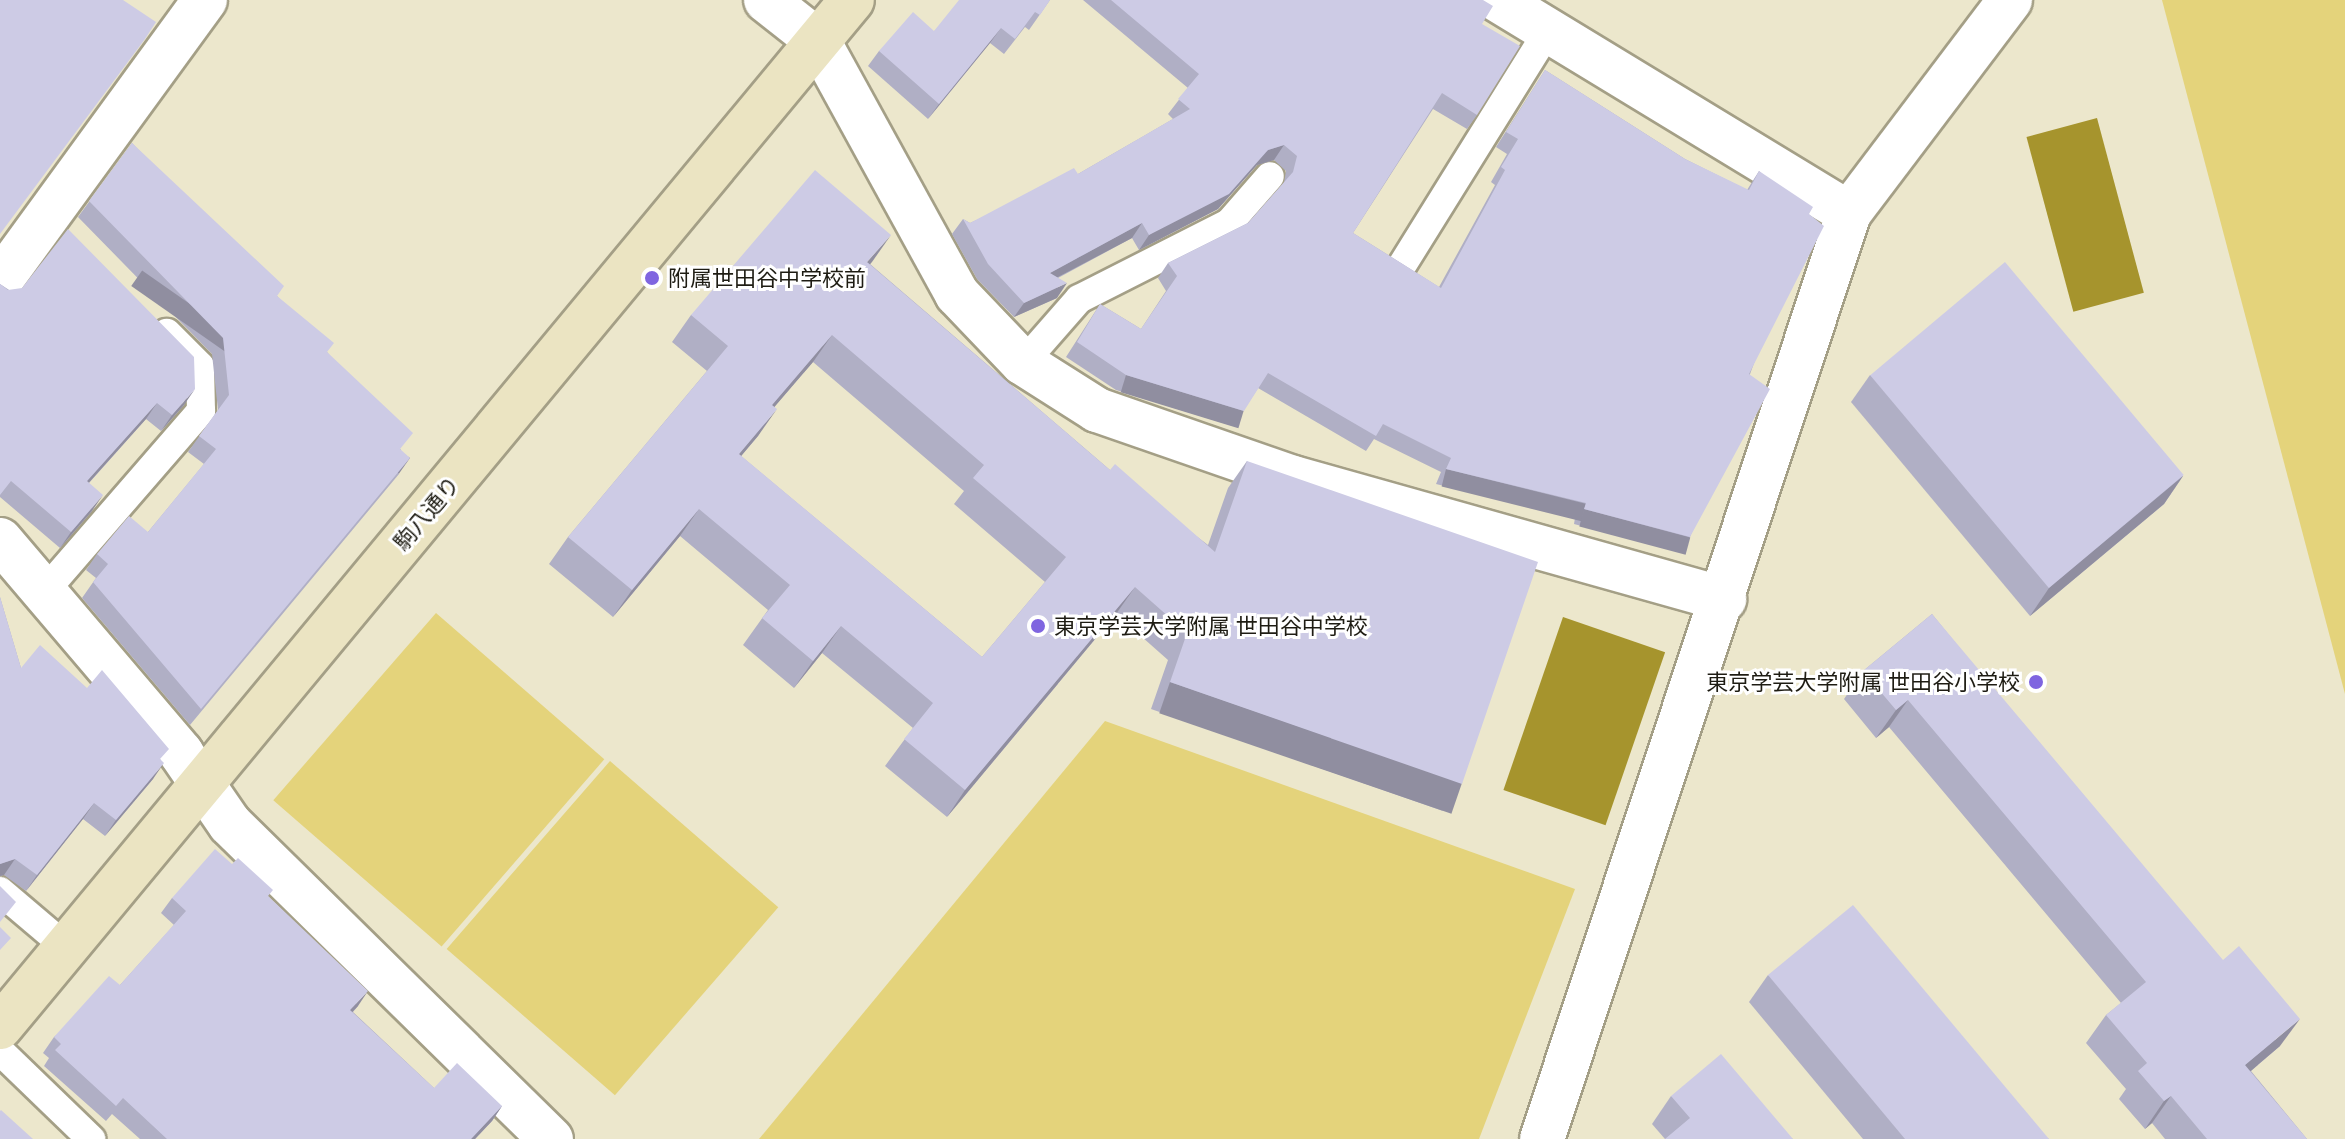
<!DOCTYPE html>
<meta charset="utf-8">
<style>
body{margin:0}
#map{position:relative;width:2345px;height:1139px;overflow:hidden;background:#ece7cc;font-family:"Noto Sans","Noto Sans JP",sans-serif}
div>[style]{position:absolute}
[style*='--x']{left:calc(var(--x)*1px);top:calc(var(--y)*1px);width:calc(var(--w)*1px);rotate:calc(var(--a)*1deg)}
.green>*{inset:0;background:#e4d37b;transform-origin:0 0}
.water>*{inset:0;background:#a6942d;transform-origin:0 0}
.roads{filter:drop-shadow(2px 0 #a49f86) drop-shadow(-2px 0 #a49f86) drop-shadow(0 2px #a49f86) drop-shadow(0 -2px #a49f86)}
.lane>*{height:28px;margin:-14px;padding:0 14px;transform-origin:14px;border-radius:14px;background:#fff}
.street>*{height:44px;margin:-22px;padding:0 22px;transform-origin:22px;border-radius:22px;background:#fff}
.secondary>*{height:44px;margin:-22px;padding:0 22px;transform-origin:22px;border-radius:22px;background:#ebe4c2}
.wall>*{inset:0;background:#b0afc5}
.shaded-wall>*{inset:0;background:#908ea0;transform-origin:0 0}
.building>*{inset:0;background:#cdcbe5;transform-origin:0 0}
.dots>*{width:22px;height:22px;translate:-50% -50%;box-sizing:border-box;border:4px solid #fff;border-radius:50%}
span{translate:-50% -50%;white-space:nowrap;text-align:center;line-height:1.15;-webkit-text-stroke:6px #fff;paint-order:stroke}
.poi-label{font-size:22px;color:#1e1c13}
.left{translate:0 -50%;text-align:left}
.right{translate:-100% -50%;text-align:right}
.street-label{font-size:22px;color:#1e1c13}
</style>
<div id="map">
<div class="green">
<i style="clip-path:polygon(2162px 0,2345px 0,2345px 694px)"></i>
<i style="left:436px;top:613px;width:223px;height:248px;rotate:41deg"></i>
<i style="clip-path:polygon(1105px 721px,1575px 889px,1479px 1139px,759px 1139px)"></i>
<i style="left:610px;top:761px;width:223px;height:249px;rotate:41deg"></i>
</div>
<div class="water">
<i style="left:2097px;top:118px;width:181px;height:73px;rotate:75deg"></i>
<i style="left:1563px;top:617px;width:108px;height:183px;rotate:19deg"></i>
</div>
<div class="roads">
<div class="lane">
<i style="--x:1401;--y:267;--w:278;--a:-58.1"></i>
<i style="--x:1023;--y:363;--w:85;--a:-48.8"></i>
<i style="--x:1079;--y:299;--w:168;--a:-26.9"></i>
<i style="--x:1229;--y:223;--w:62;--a:-48.9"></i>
<i style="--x:44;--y:592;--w:240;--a:-49.1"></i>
<i style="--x:201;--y:411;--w:45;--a:-91.3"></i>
<i style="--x:200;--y:366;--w:47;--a:-135"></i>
<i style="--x:0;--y:891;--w:87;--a:40.3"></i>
<i style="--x:0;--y:1051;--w:127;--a:44"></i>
</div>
<div class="street">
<i style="--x:766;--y:0;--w:66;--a:38.3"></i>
<i style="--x:818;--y:41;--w:289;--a:61.2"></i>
<i style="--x:957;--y:294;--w:95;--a:46.3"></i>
<i style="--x:1023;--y:363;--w:88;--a:32.4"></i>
<i style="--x:1097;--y:410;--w:207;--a:19.1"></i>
<i style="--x:1293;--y:478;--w:448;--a:15.7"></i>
<i style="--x:1498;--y:0;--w:411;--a:31.3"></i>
<i style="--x:0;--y:281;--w:348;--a:-53.9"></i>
<i style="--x:0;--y:540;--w:280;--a:49.6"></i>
<i style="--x:181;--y:753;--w:86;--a:55.4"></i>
<i style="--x:230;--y:824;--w:450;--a:44.5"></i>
<i style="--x:1542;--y:1139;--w:976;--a:-71.66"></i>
<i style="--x:1849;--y:213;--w:267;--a:-52.9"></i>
</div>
<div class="secondary">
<i style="--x:0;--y:1027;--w:1334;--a:-50.32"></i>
</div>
</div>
<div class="wall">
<i style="clip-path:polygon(1050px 0,1029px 30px,1025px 27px,1004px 54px,990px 43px,928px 119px,868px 66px,879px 51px,934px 31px)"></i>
<i style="clip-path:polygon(1083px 0,1483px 0,1477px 115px,1467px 129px,1433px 109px,1353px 233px,1439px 287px,1495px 185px,1491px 182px,1507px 154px,1496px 147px,1545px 70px,1685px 159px,1747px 190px,1759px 171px,1809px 214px,1690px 537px,1680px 552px,1574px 524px,1575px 518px,1436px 484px,1441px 472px,1374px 439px,1366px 451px,1258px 388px,1233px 426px,1116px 390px,1066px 357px,1100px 304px,1141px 329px,1166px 291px,1158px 278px,1168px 263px,1248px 223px,1284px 183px,1286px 171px,1274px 160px,1257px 165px,1218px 209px,1139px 250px,1132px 238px,1058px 278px,1057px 298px,1014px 317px,977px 279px,952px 234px,963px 219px,970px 223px,1078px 174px,1173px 119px,1168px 114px,1188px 88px)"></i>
<i style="clip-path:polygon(132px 143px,277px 296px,327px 352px,401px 450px,399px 474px,190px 725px,82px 598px,96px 578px,86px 570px,97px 554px,148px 532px,204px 464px,188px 452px,218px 410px,212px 354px,78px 217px)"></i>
<i style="clip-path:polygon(evenodd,870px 264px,1110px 470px,1208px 545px,1228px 488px,1247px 461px,1443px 811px,1151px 709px,1168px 660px,1116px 614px,947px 817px,885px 766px,913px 728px,822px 653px,794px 688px,743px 645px,768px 610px,680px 536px,613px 617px,549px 564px,568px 537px,707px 371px,672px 342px,691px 315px,870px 264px,813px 362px,964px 491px,954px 504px,1045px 582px,982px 657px,741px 456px,758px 436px,774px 407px,813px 362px)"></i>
<i style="clip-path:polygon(0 284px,184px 405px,161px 431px,146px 419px,89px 483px,92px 511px,60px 548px,0 497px)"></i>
<i style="clip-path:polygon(1870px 375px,2183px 476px,2164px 504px,2030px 616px,1851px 402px)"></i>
<i style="clip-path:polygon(0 597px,21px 668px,161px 760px,153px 779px,105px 836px,83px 819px,26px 891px,4px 875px,0 876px)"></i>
<i style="clip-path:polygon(1932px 614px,2280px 1046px,2251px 1071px,2307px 1139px,2165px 1139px,2152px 1123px,2145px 1129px,2119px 1099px,2126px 1089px,2086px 1043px,2106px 1015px,2121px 1003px,1889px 727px,1876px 738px,1844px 699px,1863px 671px)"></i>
<i style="clip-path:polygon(268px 896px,358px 1006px,353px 1012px,434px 1088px,502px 1106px,492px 1121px,475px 1139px,140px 1139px,112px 1114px,106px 1121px,44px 1066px,49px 1058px,43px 1053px,54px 1037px,120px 985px,174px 925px,161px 913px,172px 898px)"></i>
<i style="clip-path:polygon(1768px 975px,2049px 1139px,1863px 1139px,1749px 1002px)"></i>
<i style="clip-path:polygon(1671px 1096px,1793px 1139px,1665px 1139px,1652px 1124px)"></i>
</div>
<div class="shaded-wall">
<i style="clip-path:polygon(1001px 28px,990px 43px,928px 119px,939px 104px)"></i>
<i style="clip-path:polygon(1284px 145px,1274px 160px,1257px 165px,1218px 209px,1139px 250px,1149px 235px,1268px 150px)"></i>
<i style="clip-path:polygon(1142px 223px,1132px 238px,1039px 287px,1050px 273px)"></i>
<i style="clip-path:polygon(891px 235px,872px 262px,849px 289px,867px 262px)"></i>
<i style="clip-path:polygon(1067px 283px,1057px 298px,1014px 317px,1024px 303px)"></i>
<i style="clip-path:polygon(832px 335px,813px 362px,753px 432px,772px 405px)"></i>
<i style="left:1126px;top:375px;width:123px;height:18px;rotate:17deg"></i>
<i style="clip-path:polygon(195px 389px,184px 405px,161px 431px,172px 415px)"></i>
<i style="clip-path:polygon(157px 403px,146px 419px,76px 497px,87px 481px)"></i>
<i style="clip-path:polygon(777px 409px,758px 436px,720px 481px,739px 454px)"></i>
<i style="left:410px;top:458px;width:19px;height:327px;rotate:125deg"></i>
<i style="left:1446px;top:469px;width:144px;height:18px;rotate:14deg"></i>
<i style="clip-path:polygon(2183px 476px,2164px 504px,2030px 616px,2049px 588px)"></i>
<i style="clip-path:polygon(103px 495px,92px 511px,60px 548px,71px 532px)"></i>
<i style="clip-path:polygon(699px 509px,680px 536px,613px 617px,632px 590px)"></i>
<i style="left:1584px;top:509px;width:110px;height:18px;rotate:15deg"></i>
<i style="clip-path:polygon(1135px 587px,1116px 614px,947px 817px,965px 790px)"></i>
<i style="clip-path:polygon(841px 626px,822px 653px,794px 688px,813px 661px)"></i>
<i style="left:1170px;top:682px;width:309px;height:33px;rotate:19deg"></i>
<i style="clip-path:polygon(1908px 700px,1889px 727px,1876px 738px,1896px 710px)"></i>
<i style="clip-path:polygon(164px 763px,153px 779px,105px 836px,116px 820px)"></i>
<i style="clip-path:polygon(94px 803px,83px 819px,26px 891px,37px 875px)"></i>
<i style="clip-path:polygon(15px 859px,4px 875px,0 876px,0 864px)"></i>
<i style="clip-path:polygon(368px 991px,358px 1006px,340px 1025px,350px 1010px)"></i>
<i style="clip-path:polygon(2300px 1019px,2280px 1046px,2226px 1092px,2245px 1065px)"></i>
<i style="clip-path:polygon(2171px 1096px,2152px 1123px,2145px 1129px,2164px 1101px)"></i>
<i style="clip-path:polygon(502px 1106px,492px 1121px,475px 1139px,471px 1139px)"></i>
</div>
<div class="building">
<i style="clip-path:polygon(0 0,123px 0,156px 22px,145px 39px,0 234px)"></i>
<i style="clip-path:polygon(959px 0,1050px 0,1040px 15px,1035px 12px,1015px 39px,1001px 28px,939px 104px,879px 51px,913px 12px,934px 31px)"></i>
<i style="clip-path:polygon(1111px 0,1483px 0,1493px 6px,1482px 24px,1520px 46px,1477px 115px,1442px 93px,1353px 233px,1441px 288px,1505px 170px,1501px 167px,1518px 139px,1506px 132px,1545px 70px,1685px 159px,1749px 190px,1759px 171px,1813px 207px,1809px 214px,1824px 226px,1749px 374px,1770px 389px,1690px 537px,1584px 509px,1586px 503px,1446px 469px,1451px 458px,1383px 424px,1376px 436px,1268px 373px,1244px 411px,1126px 375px,1077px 342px,1100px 304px,1141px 329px,1177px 276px,1168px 263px,1248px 223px,1293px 172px,1297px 156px,1284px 145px,1268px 150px,1229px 194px,1149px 235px,1142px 223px,1050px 273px,1067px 283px,1024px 303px,988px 264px,963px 219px,970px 223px,1074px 168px,1078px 174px,1190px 109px,1178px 99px,1199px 74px)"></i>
<i style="clip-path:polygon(132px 143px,284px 286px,277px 296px,334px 343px,327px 352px,413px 433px,400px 449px,410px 458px,201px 709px,93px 582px,108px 564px,97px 554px,129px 516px,148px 532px,216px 449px,199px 436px,229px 395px,223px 338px,89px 201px)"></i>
<i style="clip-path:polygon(evenodd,815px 170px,891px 235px,867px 262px,1110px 470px,1115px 464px,1215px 552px,1247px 461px,1538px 562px,1462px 784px,1170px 682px,1187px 633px,1135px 587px,965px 790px,904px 739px,933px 703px,841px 626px,813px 661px,762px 618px,790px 585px,699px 509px,632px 590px,568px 537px,728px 346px,691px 315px,815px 170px,832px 335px,984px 465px,973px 478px,1066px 557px,982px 657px,739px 454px,777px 409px,772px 405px,832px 335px)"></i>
<i style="clip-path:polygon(68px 229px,194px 357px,195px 389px,172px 415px,157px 403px,87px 481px,103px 495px,71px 532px,11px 481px,0 495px,0 284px,8px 290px,22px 288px)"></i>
<i style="left:2005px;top:262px;width:278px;height:176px;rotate:50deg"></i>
<i style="clip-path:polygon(0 597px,21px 668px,40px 645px,87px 688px,102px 670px,169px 749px,160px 759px,164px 763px,116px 820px,94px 803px,37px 875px,15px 859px,0 864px)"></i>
<i style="clip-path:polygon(1932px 614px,2223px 960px,2239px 946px,2300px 1019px,2245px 1065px,2307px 1139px,2207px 1139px,2171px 1096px,2164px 1101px,2138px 1071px,2147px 1063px,2106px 1015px,2146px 982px,1908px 700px,1896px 710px,1863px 671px)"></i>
<i style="clip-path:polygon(215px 849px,232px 864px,238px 858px,273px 890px,268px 896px,368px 991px,350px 1010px,434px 1088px,457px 1063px,502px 1106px,471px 1139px,167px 1139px,123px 1098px,116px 1106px,55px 1050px,61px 1044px,54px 1037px,109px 976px,120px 985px,186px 911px,172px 898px)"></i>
<i style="clip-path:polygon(0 886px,16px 902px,0 922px)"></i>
<i style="clip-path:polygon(1853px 905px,2049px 1139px,1905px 1139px,1768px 975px)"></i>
<i style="clip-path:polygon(0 927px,11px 938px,0 950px)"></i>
<i style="clip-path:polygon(1721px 1054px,1793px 1139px,1665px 1139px,1690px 1118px,1671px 1096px)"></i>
<i style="clip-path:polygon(1px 1110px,33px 1139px,0 1139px,0 1111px)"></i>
</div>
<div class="dots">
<i style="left:652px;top:278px;background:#7f65e0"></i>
<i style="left:1038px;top:626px;background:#7f65e0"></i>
<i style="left:2036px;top:682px;background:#7f65e0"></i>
</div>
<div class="poi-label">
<span class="left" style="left:668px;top:278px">附属世田谷中学校前</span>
<span class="left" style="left:1054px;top:626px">東京学芸大学附属 世田谷中学校</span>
<span class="right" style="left:2020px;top:682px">東京学芸大学附属 世田谷小学校</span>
</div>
<div class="street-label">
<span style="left:426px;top:513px;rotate:-50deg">駒八通り</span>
</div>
</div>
